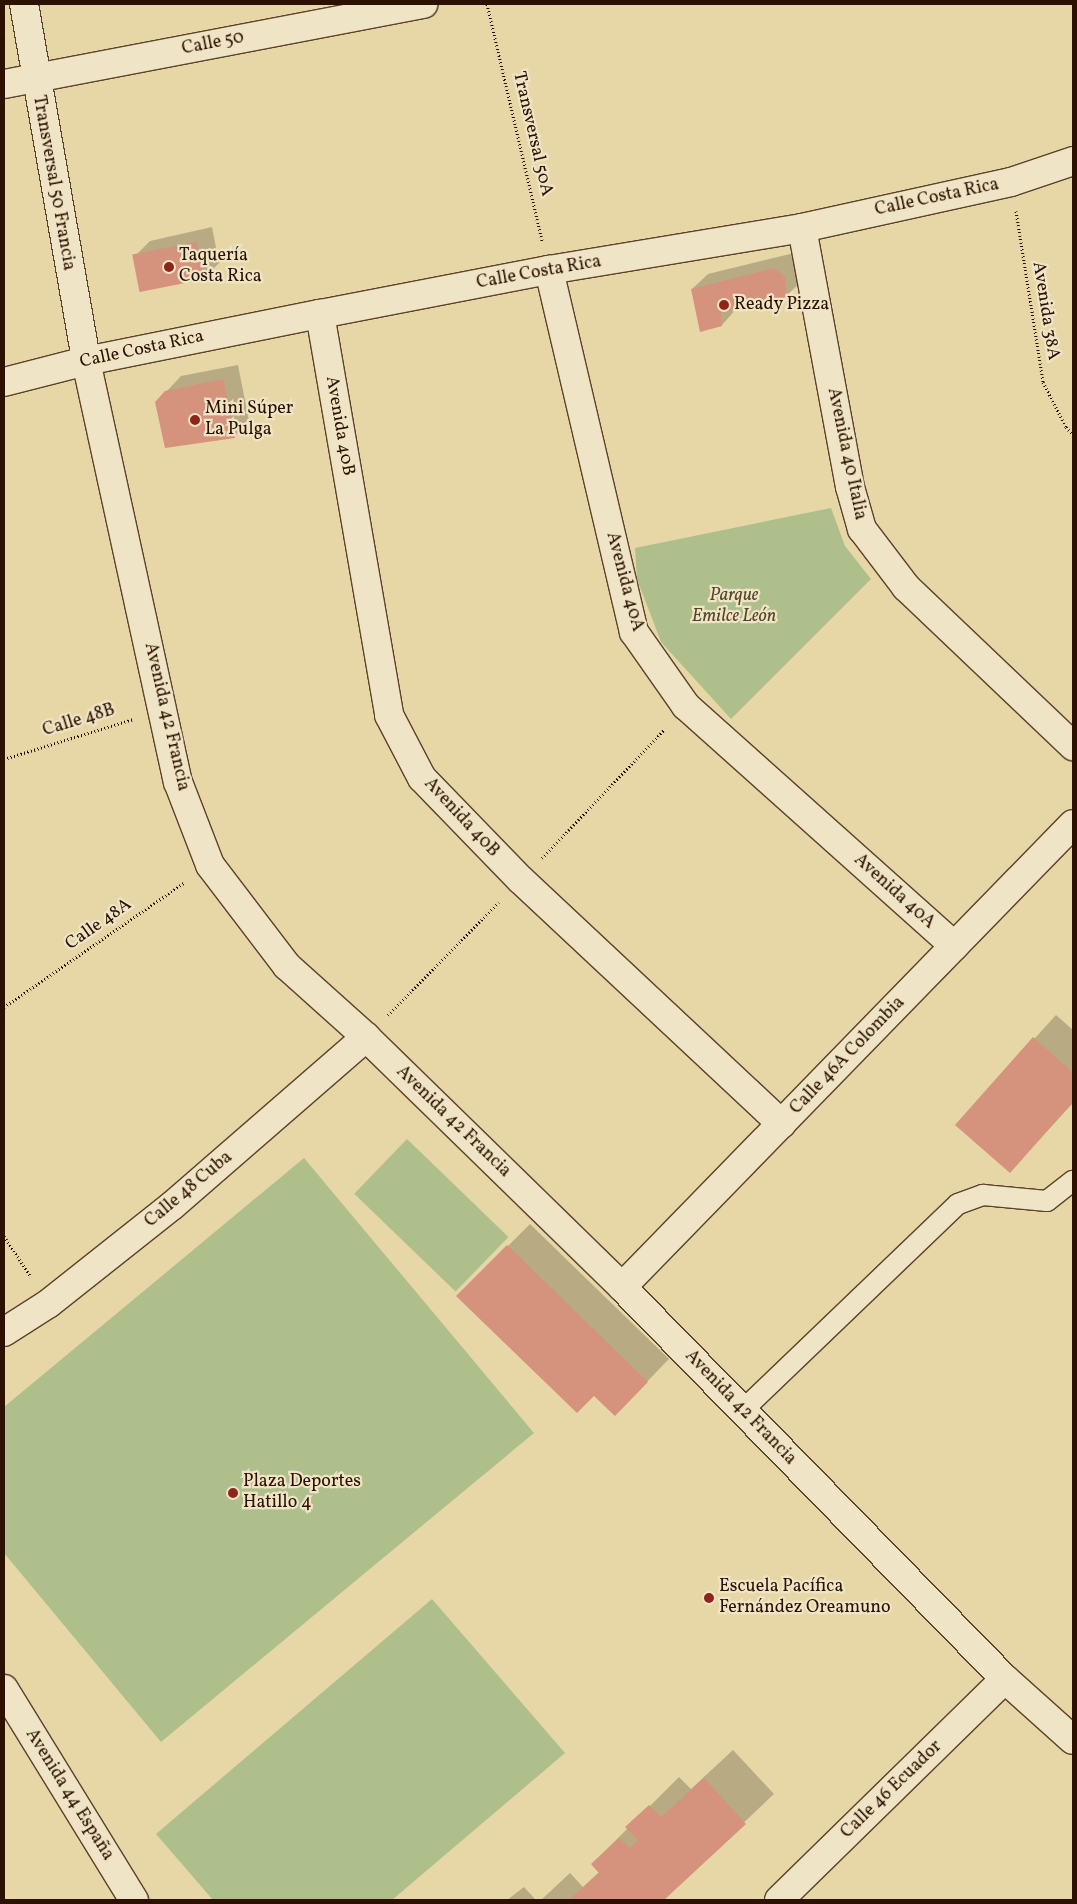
<!DOCTYPE html>
<meta charset="utf-8">
<style>
body{margin:0}
#map{position:relative;width:1077px;height:1904px;overflow:hidden;background:#e7d6a6;font-family:Vollkorn,serif}
div>[style]{position:absolute}
[style*='--x']{left:calc(var(--x)*1px);top:calc(var(--y)*1px);width:calc(var(--w)*1px);rotate:calc(var(--a)*1deg)}
.green>*{inset:0;background:#afbf8c;transform-origin:0 0}
.shadow>*{inset:0;background:#0003}
.building>*{inset:0;background:#d5927c;transform-origin:0 0}
.path>*{height:3px;margin-top:-1.5px;transform-origin:0;background:repeating-linear-gradient(90deg,#2c1100 0 1px,transparent 0 3.5px)}
.roads{filter:drop-shadow(1px 0 #5b422a) drop-shadow(-1px 0 #5b422a) drop-shadow(0 1px #5b422a) drop-shadow(0 -1px #5b422a)}
.service>*{height:20px;margin:-10px;padding:0 10px;transform-origin:10px;border-radius:10px;background:#efe4c5}
.minor>*{height:28px;margin:-14px;padding:0 14px;transform-origin:14px;border-radius:14px;background:#efe4c5}
.secondary>*{height:28px;margin:-14px;padding:0 14px;transform-origin:14px;border-radius:14px;background:#efe4c5}
.dots>*{width:14px;height:14px;translate:-50% -50%;box-sizing:border-box;border:2px solid #efe4c5;border-radius:50%}
span{translate:-50% -50%;white-space:nowrap;text-align:center;line-height:1.15;-webkit-text-stroke:4.5px #efe4c5;paint-order:stroke}
.street-label{font-size:18px;color:#2c1100}
.poi-label{font-size:18px;color:#2c1100}
.left{translate:0 -50%;text-align:left}
.park-label{font-size:18px;color:#53452a;font-style:italic}
.frame{position:absolute;inset:0;border:5px solid #2c1100;pointer-events:none}
</style>
<div id="map">
<div class="green">
<i style="clip-path:polygon(831px 508px,845px 546px,871px 579px,731px 719px,661px 642px,637px 579px,635px 548px)"></i>
<i style="left:407px;top:1139px;width:141px;height:76px;rotate:44deg"></i>
<i style="clip-path:polygon(304px 1158px,534px 1433px,161px 1742px,4px 1553px,4px 1407px)"></i>
<i style="clip-path:polygon(432px 1599px,565px 1753px,392px 1900px,213px 1900px,156px 1834px)"></i>
</div>
<div class="shadow">
<i style="clip-path:polygon(212px 227px,219px 263px,204px 278px,135px 256px,150px 241px)"></i>
<i style="clip-path:polygon(790px 254px,799px 261px,802px 281px,786px 296px,737px 308px,722px 325px,692px 289px,708px 274px)"></i>
<i style="clip-path:polygon(238px 365px,249px 421px,234px 437px,166px 392px,181px 376px)"></i>
<i style="clip-path:polygon(1056px 1015px,1073px 1030px,1073px 1103px,1010px 1171px,957px 1124px)"></i>
<i style="clip-path:polygon(530px 1224px,669px 1359px,637px 1392px,594px 1395px,458px 1296px)"></i>
<i style="clip-path:polygon(733px 1750px,774px 1794px,662px 1900px,541px 1900px,570px 1873px,583px 1887px,599px 1872px,592px 1864px,679px 1777px,691px 1789px)"></i>
<i style="clip-path:polygon(524px 1887px,536px 1900px,507px 1900px)"></i>
</div>
<div class="building">
<i style="left:197px;top:242px;width:38px;height:66px;rotate:79deg"></i>
<i style="clip-path:polygon(774px 268px,785px 277px,787px 298px,721px 313px,722px 326px,700px 332px,691px 289px)"></i>
<i style="clip-path:polygon(223px 379px,235px 438px,165px 448px,155px 402px,165px 391px)"></i>
<i style="clip-path:polygon(1033px 1037px,1073px 1073px,1073px 1102px,1010px 1173px,955px 1125px)"></i>
<i style="clip-path:polygon(507px 1245px,648px 1382px,615px 1416px,594px 1396px,577px 1413px,456px 1296px)"></i>
<i style="clip-path:polygon(704px 1778px,746px 1824px,664px 1900px,569px 1900px,599px 1873px,591px 1864px,619px 1838px,630px 1848px,638px 1840px,625px 1827px,649px 1805px,661px 1817px)"></i>
</div>
<div class="path">
<i style="--x:487;--y:4;--w:243;--a:76.9"></i>
<i style="--x:1016;--y:211;--w:173;--a:81"></i>
<i style="--x:1043;--y:382;--w:51;--a:62.9"></i>
<i style="--x:1066;--y:427;--w:11;--a:49"></i>
<i style="--x:4;--y:759;--w:135;--a:-17.2"></i>
<i style="--x:542;--y:858;--w:178;--a:-46.4"></i>
<i style="--x:4;--y:1007;--w:220;--a:-34.6"></i>
<i style="--x:388;--y:1015;--w:158;--a:-45.5"></i>
<i style="--x:4;--y:1236;--w:49;--a:56.6"></i>
</div>
<div class="roads">
<div class="service">
<i style="--x:742;--y:1411;--w:299;--a:-43.8"></i>
<i style="--x:958;--y:1204;--w:27;--a:-20"></i>
<i style="--x:983;--y:1195;--w:64;--a:5.4"></i>
<i style="--x:1047;--y:1201;--w:33;--a:-38"></i>
</div>
<div class="minor">
<i style="--x:24;--y:4;--w:362;--a:80.1"></i>
<i style="--x:86;--y:361;--w:431;--a:77.7"></i>
<i style="--x:178;--y:782;--w:89;--a:68.9"></i>
<i style="--x:210;--y:865;--w:127;--a:52.7"></i>
<i style="--x:287;--y:966;--w:106;--a:41.9"></i>
<i style="--x:366;--y:1037;--w:358;--a:44.3"></i>
<i style="--x:622;--y:1287;--w:548;--a:45.67"></i>
<i style="--x:1005;--y:1679;--w:91;--a:41.9"></i>
<i style="--x:4;--y:84;--w:427;--a:-10.8"></i>
<i style="--x:802;--y:228;--w:263;--a:79.5"></i>
<i style="--x:850;--y:487;--w:44;--a:74.1"></i>
<i style="--x:862;--y:529;--w:73;--a:52.8"></i>
<i style="--x:906;--y:587;--w:231;--a:43.6"></i>
<i style="--x:549;--y:270;--w:372;--a:76.8"></i>
<i style="--x:634;--y:632;--w:90;--a:54.9"></i>
<i style="--x:686;--y:706;--w:360;--a:41.8"></i>
<i style="--x:320;--y:314;--w:407;--a:80.2"></i>
<i style="--x:389;--y:715;--w:71;--a:62.4"></i>
<i style="--x:422;--y:778;--w:142;--a:45.9"></i>
<i style="--x:521;--y:880;--w:357;--a:43.1"></i>
<i style="--x:622;--y:1287;--w:646;--a:-45.75"></i>
<i style="--x:4;--y:1332;--w:52;--a:-32.5"></i>
<i style="--x:48;--y:1304;--w:159;--a:-38.4"></i>
<i style="--x:173;--y:1205;--w:256;--a:-41"></i>
<i style="--x:4;--y:1689;--w:248;--a:58.4"></i>
<i style="--x:779;--y:1900;--w:316;--a:-44.4"></i>
</div>
<div class="secondary">
<i style="--x:4;--y:382;--w:85;--a:-14.4"></i>
<i style="--x:86;--y:361;--w:239;--a:-11.4"></i>
<i style="--x:320;--y:314;--w:233;--a:-10.9"></i>
<i style="--x:549;--y:270;--w:256;--a:-9.4"></i>
<i style="--x:802;--y:228;--w:214;--a:-12.4"></i>
<i style="--x:1011;--y:182;--w:65;--a:-18.7"></i>
</div>
</div>
<div class="dots">
<i style="left:169px;top:267px;background:#8f2418"></i>
<i style="left:724px;top:305px;background:#8f2418"></i>
<i style="left:195px;top:420px;background:#8f2418"></i>
<i style="left:233px;top:1493px;background:#8f2418"></i>
<i style="left:709px;top:1598px;background:#8f2418"></i>
</div>
<div class="street-label">
<span style="left:213px;top:44px;rotate:-11deg">Calle 50</span>
<span style="left:532px;top:134px;rotate:77deg">Transversal 50A</span>
<span style="left:53px;top:183px;rotate:80deg">Transversal 50 Francia</span>
<span style="left:937px;top:198px;rotate:-12deg">Calle Costa Rica</span>
<span style="left:539px;top:273px;rotate:-10deg">Calle Costa Rica</span>
<span style="left:1045px;top:311px;rotate:81deg">Avenida 38A</span>
<span style="left:142px;top:350px;rotate:-12deg">Calle Costa Rica</span>
<span style="left:339px;top:426px;rotate:80deg">Avenida 40B</span>
<span style="left:846px;top:454px;rotate:78deg">Avenida 40 Italia</span>
<span style="left:624px;top:582px;rotate:75deg">Avenida 40A</span>
<span style="left:166px;top:717px;rotate:77deg">Avenida 42 Francia</span>
<span style="left:79px;top:721px;rotate:-17deg">Calle 48B</span>
<span style="left:461px;top:818px;rotate:47deg">Avenida 40B</span>
<span style="left:894px;top:892px;rotate:42deg">Avenida 40A</span>
<span style="left:99px;top:925px;rotate:-35deg">Calle 48A</span>
<span style="left:848px;top:1056px;rotate:-46deg">Calle 46A Colombia</span>
<span style="left:453px;top:1122px;rotate:44deg">Avenida 42 Francia</span>
<span style="left:189px;top:1190px;rotate:-40deg">Calle 48 Cuba</span>
<span style="left:740px;top:1408px;rotate:46deg">Avenida 42 Francia</span>
<span style="left:892px;top:1790px;rotate:-44deg">Calle 46 Ecuador</span>
<span style="left:69px;top:1795px;rotate:58deg">Avenida 44 España</span>
</div>
<div class="poi-label">
<span class="left" style="left:179px;top:267px">Taquería<br>Costa Rica</span>
<span class="left" style="left:734px;top:305px">Ready Pizza</span>
<span class="left" style="left:205px;top:420px">Mini Súper<br>La Pulga</span>
<span class="left" style="left:243px;top:1493px">Plaza Deportes<br>Hatillo 4</span>
<span class="left" style="left:719px;top:1598px">Escuela Pacífica<br>Fernández Oreamuno</span>
</div>
<div class="park-label">
<span style="left:734px;top:607px">Parque<br>Emilce León</span>
</div>
<div class="frame"></div>
</div>
